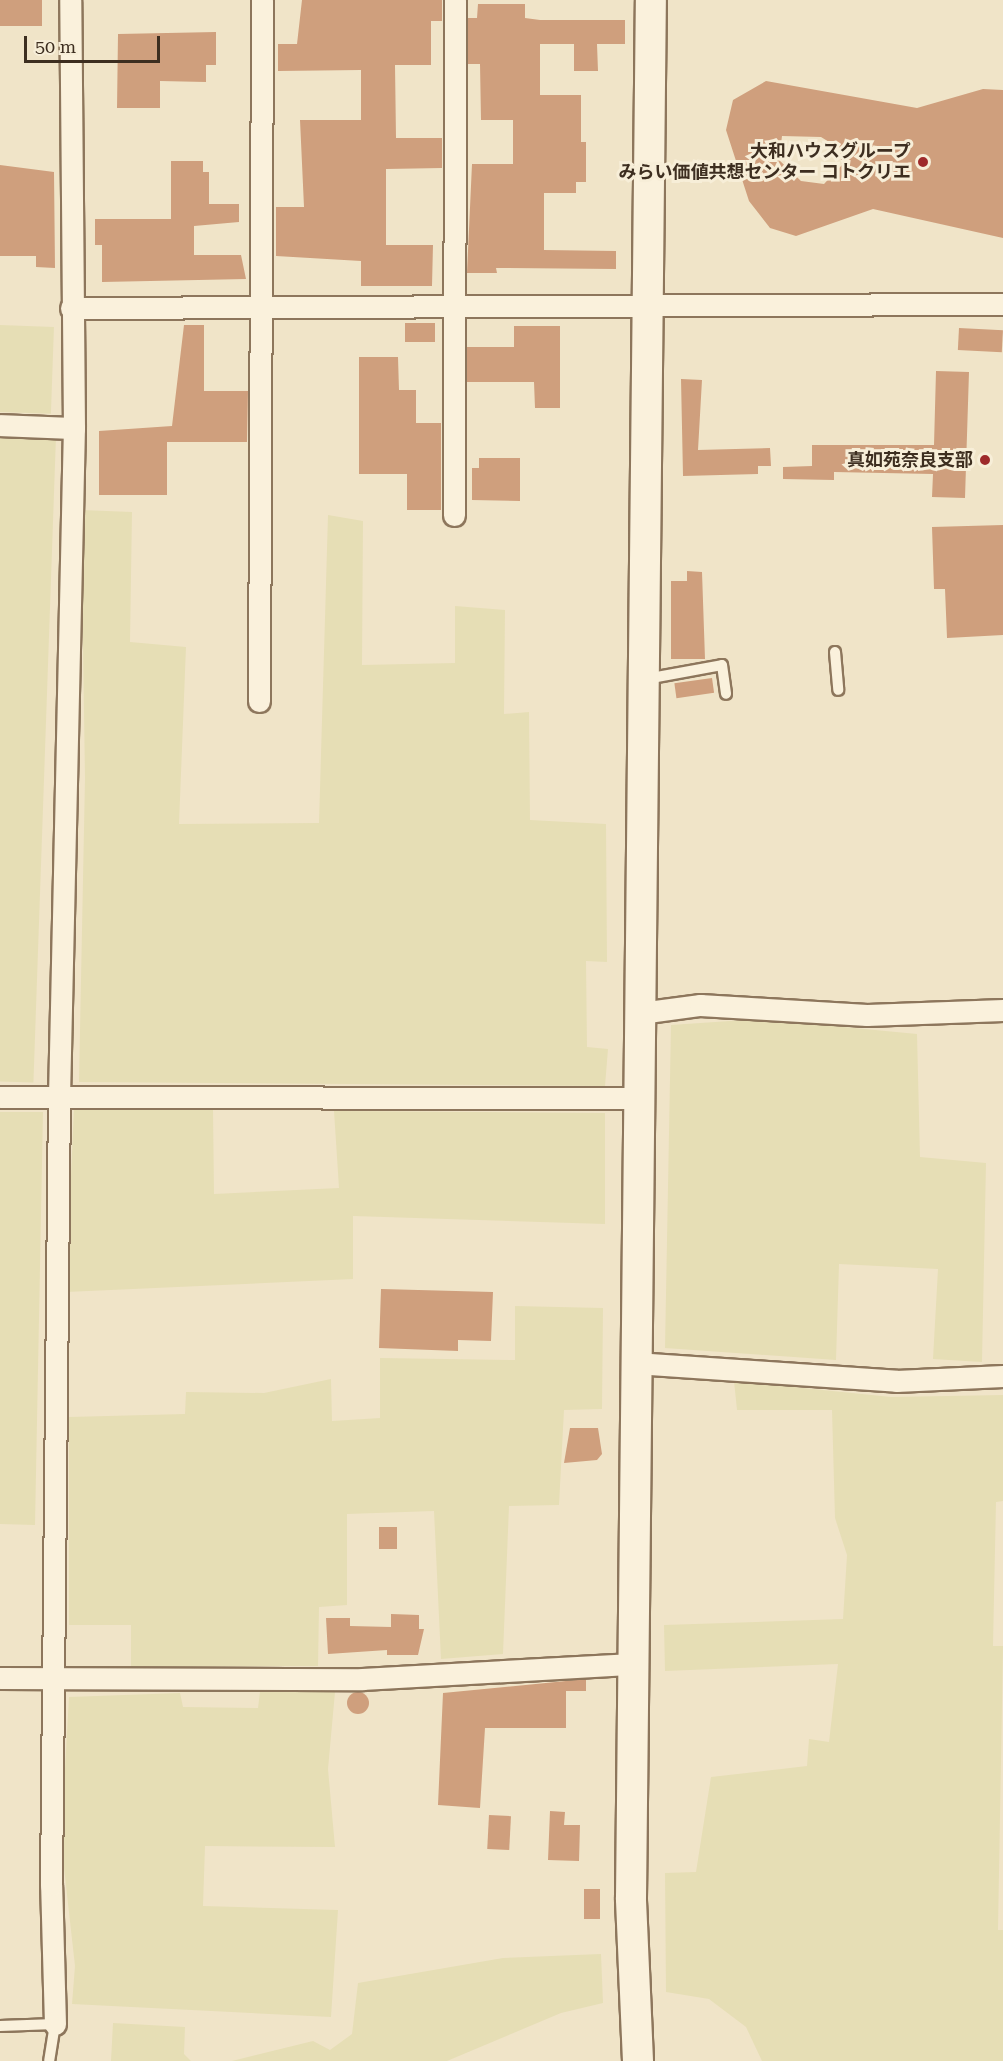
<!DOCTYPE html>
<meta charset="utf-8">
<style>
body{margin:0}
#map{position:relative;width:1003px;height:2061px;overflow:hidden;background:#f0e4c8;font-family:"Roboto Serif","Noto Sans JP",serif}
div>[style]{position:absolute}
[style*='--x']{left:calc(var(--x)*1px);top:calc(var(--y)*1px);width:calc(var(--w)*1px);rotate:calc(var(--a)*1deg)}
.farmland>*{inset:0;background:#e6deb5;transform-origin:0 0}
.building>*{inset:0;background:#cf9f7d;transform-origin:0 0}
.round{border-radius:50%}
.roads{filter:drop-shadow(2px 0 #8d765c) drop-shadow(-2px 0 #8d765c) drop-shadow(0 2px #8d765c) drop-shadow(0 -2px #8d765c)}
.lane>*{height:10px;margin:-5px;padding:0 5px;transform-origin:5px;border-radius:5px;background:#faf1dc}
.street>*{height:21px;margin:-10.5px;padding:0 10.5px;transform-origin:10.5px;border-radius:10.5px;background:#faf1dc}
.secondary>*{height:30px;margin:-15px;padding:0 15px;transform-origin:15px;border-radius:15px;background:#faf1dc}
.dots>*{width:16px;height:16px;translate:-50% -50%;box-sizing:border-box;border:3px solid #f7eed8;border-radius:50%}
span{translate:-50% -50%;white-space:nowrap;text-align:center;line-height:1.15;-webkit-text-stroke:6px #f7eed8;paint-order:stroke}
.poi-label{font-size:18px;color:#3d2e20;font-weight:700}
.right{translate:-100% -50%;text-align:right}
.scale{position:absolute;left:24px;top:36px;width:136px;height:27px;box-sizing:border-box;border:3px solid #3d2e20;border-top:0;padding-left:8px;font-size:18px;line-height:21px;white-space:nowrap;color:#3d2e20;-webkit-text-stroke:4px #f7eed8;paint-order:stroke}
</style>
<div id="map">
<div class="farmland">
<i style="left:0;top:325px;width:54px;height:87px;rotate:2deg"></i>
<i style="left:0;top:435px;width:56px;height:646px;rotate:2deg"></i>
<i style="clip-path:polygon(81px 510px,132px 512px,130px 642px,186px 647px,179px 824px,319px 823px,328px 515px,363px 521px,362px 665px,455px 663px,455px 606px,505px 610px,504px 714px,529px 712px,530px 820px,606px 824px,607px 962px,586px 961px,587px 1047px,608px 1049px,605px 1086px,79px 1082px,85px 778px)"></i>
<i style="clip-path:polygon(759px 1019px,917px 1034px,920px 1157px,986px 1163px,982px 1362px,933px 1359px,938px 1269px,839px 1264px,836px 1360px,665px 1348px,671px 1025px)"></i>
<i style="clip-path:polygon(74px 1107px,213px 1109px,214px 1194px,339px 1188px,334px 1111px,605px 1113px,605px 1224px,353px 1216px,353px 1279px,66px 1292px)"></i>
<i style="clip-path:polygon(0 1112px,43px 1112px,35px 1525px,0 1524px)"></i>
<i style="clip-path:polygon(515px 1306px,603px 1308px,602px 1409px,564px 1410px,559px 1505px,509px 1506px,503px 1654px,441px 1659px,434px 1511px,347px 1514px,347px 1605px,319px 1607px,318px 1666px,131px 1667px,131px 1625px,69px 1625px,69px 1417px,185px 1414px,186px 1392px,264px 1393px,331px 1379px,332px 1421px,380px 1418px,380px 1358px,515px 1360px)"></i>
<i style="clip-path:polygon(734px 1381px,891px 1397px,1003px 1395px,1003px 1501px,996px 1502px,993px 1646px,1003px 1646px,998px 1930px,1003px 1930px,1003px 2061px,762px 2061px,746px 2027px,709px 1999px,666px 1992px,665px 1873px,696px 1872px,711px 1777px,807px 1766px,809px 1739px,829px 1742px,838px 1664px,665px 1671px,664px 1625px,843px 1619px,847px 1555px,835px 1518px,832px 1410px,737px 1410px)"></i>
<i style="clip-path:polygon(260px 1692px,335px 1692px,328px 1769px,335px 1847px,205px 1846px,203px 1906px,338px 1910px,331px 2017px,72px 2004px,75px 1966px,61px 1841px,69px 1697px,180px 1693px,183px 1707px,258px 1708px)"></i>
<i style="clip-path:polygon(601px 1954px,603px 2003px,561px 2013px,447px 2061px,232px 2061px,313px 2041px,330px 2050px,352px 2034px,358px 1983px,503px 1958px)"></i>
<i style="clip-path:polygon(113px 2023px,185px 2027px,184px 2054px,191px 2061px,111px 2061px)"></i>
</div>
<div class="building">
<i style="left:0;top:0;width:42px;height:26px"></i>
<i style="clip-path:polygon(302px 0,442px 0,442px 21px,431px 21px,431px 65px,395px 65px,396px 138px,442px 138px,442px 168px,386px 169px,386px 245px,433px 245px,432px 286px,361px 286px,361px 261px,276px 256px,276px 207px,304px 207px,300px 120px,361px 120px,361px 70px,278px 71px,278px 44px,297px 44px)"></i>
<i style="clip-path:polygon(478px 4px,525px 4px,525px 18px,540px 20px,625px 20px,625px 44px,597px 44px,598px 71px,574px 71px,574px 44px,540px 44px,540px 95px,581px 95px,581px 142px,586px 142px,586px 182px,576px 182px,576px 193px,544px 193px,544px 250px,616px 251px,616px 269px,496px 268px,497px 273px,467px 273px,472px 164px,513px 164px,513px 120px,481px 120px,480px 64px,468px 64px,468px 18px,477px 18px)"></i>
<i style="clip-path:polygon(216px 32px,216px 65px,206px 65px,206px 82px,160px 81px,160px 108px,117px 108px,118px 34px)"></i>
<i style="clip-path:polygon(evenodd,766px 81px,917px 108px,983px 89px,1003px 90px,1003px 238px,873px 209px,796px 236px,770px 228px,749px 201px,726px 130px,733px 100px,766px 81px,782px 136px,821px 137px,839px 148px,842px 165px,824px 184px,801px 181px,779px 160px,782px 136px)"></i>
<i style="clip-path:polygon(171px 161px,203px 161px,203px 172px,209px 172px,209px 204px,239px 204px,239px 222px,194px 226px,194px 255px,241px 255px,246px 279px,102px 282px,102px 245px,95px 245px,95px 219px,171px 219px)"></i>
<i style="clip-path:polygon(0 165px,54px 172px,55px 268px,36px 267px,36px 256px,0 256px)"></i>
<i style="left:405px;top:323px;width:30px;height:19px"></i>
<i style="clip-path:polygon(184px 325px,204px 325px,204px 391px,248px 391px,247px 442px,167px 442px,167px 495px,99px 495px,99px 431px,172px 426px)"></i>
<i style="clip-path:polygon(514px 326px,560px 326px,560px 408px,535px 408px,534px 382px,467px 382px,467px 347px,514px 347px)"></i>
<i style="left:959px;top:328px;width:44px;height:22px;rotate:3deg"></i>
<i style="clip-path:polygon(359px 357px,398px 357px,399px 390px,416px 390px,416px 423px,441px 423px,441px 510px,407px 510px,407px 474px,359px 474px)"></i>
<i style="clip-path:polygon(936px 371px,969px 372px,965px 498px,932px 497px,933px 474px,834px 472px,834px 480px,783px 479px,783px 467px,812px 466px,812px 445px,934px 445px)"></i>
<i style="clip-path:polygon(681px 379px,702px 380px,698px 450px,770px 448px,771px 466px,758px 466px,758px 474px,683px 476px)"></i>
<i style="clip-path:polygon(479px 458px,520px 458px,520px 501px,472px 500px,472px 468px,479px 468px)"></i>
<i style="clip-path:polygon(1003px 525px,1003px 635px,947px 638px,945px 589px,934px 589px,932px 527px)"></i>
<i style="clip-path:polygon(687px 571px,702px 572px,705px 659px,671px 659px,671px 581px,687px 581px)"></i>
<i style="left:712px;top:678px;width:15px;height:38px;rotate:82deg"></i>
<i style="clip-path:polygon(381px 1289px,493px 1292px,491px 1341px,458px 1340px,458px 1351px,379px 1348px)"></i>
<i style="clip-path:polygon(570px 1428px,598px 1428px,602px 1454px,597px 1460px,564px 1463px)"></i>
<i style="left:379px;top:1527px;width:18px;height:22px"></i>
<i style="clip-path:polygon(391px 1614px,419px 1615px,419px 1629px,424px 1629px,418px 1655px,387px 1655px,387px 1650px,328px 1654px,326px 1618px,350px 1618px,350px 1626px,391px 1627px)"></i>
<i style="clip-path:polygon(586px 1679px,586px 1691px,566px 1691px,566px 1728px,485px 1728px,480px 1808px,438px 1805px,443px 1693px)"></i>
<i class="round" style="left:347px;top:1692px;width:22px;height:22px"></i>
<i style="clip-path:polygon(550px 1811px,565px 1812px,564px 1825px,580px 1825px,579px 1861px,548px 1860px)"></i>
<i style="left:489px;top:1815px;width:22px;height:34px;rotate:3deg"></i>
<i style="left:584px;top:1889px;width:16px;height:30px"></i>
</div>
<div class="roads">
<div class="lane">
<i style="--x:835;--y:652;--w:38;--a:85"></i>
<i style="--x:646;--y:679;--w:77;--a:-10.4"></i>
<i style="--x:722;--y:665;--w:29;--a:82"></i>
<i style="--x:0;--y:2026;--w:55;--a:-2.1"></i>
<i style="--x:55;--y:2024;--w:37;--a:99"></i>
</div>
<div class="street">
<i style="--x:71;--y:308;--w:932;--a:-0.25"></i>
<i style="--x:0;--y:425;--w:74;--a:2.3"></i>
<i style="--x:454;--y:515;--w:515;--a:-89.89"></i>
<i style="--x:259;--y:701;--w:701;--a:-89.75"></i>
<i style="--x:640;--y:1013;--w:61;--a:-7.6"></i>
<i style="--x:700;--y:1005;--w:167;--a:3.4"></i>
<i style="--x:867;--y:1015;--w:136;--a:-2.1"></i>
<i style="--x:0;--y:1097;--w:638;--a:0.09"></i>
<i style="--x:635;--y:1363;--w:262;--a:3.9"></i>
<i style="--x:896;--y:1381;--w:107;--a:-2.7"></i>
<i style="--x:0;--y:1678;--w:362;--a:0.2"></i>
<i style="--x:362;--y:1679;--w:271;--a:-3.2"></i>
<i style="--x:55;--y:2024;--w:139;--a:-91.6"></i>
<i style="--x:51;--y:1885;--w:788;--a:-89.42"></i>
<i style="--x:59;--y:1097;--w:669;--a:-88.72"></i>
<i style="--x:74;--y:428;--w:428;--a:-90.5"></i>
</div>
<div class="secondary">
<i style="--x:638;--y:2061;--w:163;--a:-92.5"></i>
<i style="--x:631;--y:1898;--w:1898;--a:-89.4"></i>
</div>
</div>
<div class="dots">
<i style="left:923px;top:162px;background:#9e2a2b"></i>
<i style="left:985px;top:460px;background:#9e2a2b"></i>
</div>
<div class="poi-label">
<span class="right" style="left:911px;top:162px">大和ハウスグループ<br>みらい価値共想センター コトクリエ</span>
<span class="right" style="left:973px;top:460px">真如苑奈良支部</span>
</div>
<div class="scale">50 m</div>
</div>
